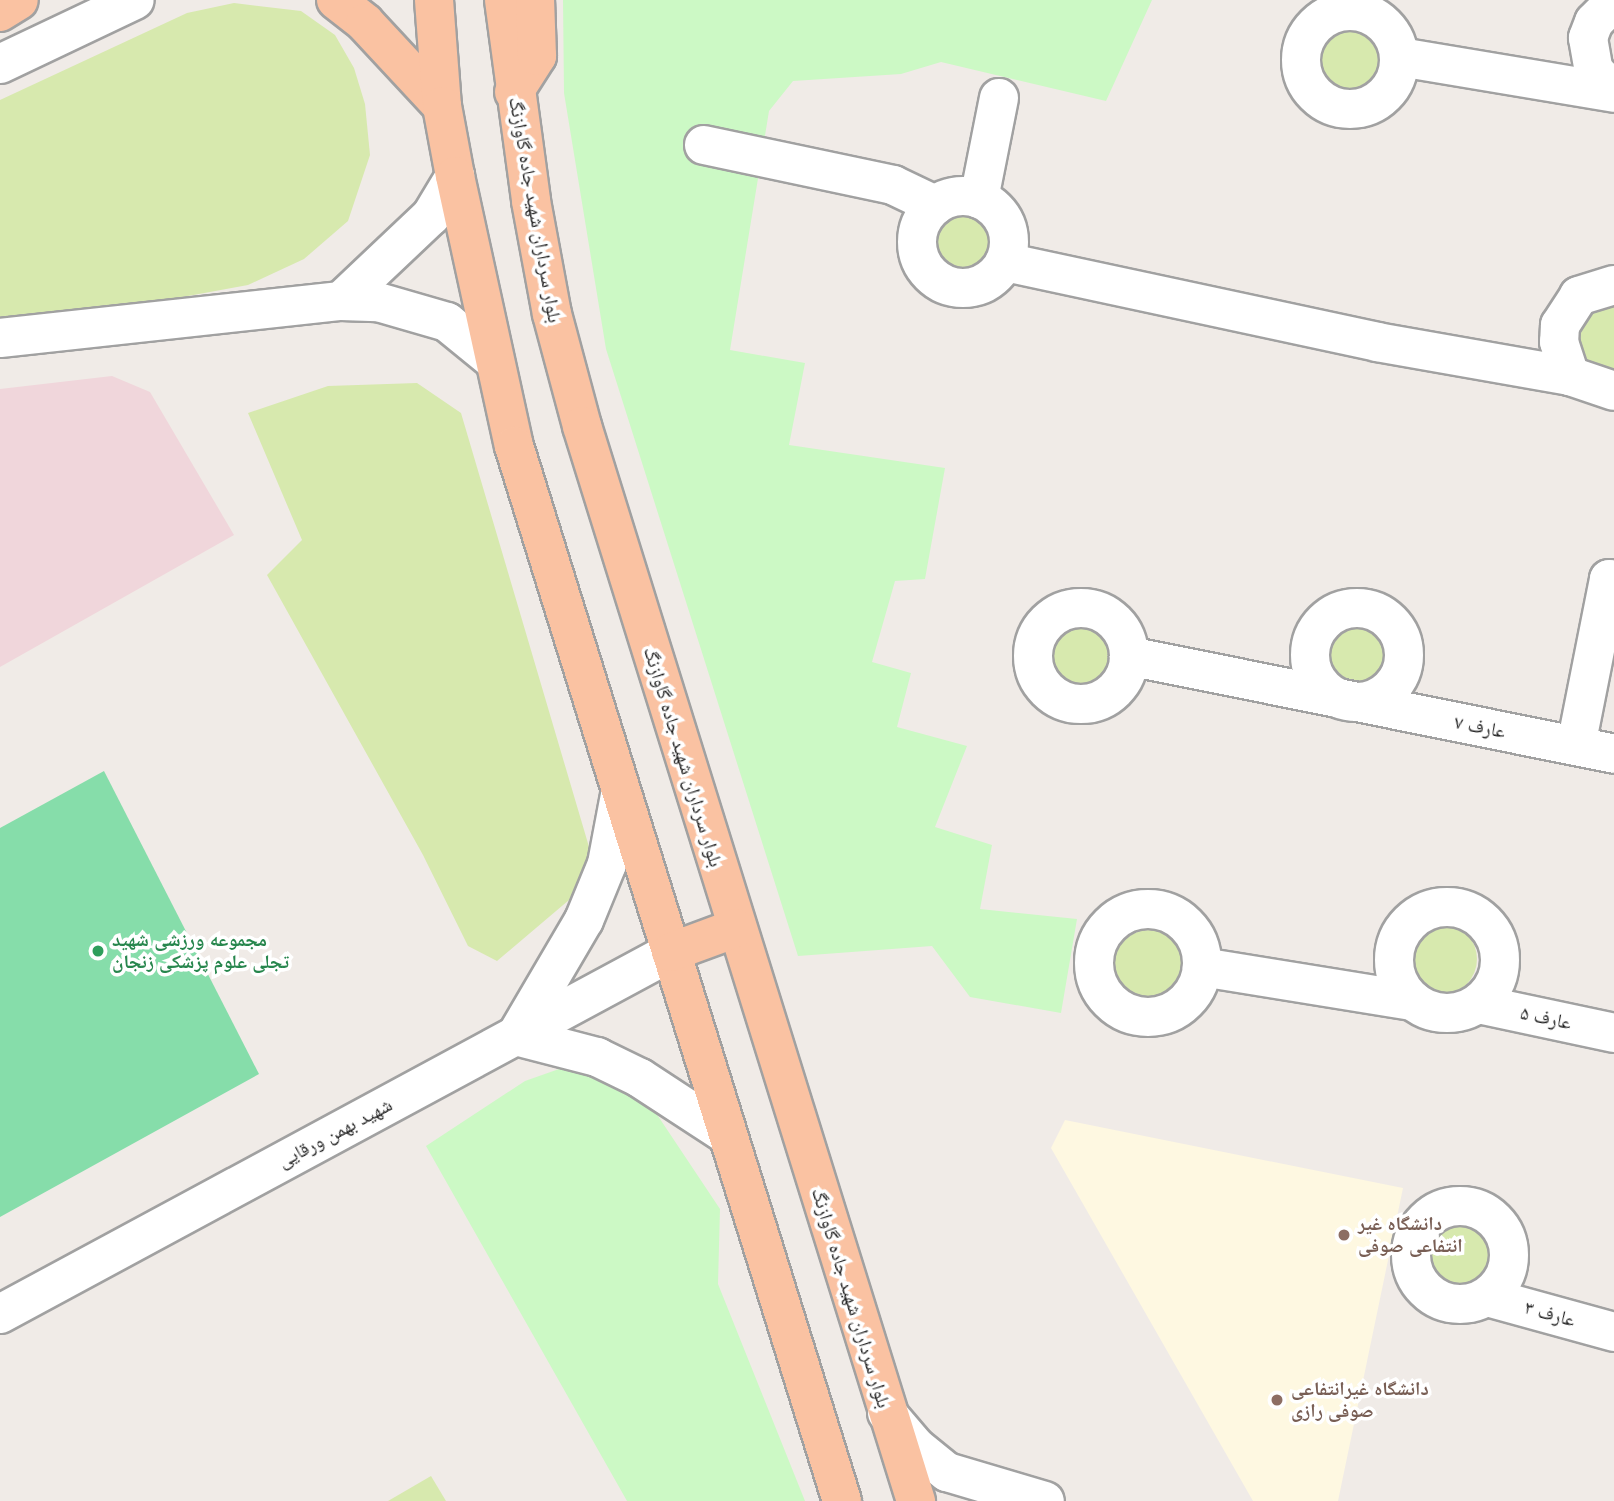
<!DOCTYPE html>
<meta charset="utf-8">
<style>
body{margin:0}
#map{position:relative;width:1614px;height:1501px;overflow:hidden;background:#f0ebe7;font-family:Helvetica,"Noto Naskh Arabic",sans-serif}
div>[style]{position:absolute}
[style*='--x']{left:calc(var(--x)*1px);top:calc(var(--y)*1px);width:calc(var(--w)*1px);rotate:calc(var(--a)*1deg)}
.commercial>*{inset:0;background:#f0d6db}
.education>*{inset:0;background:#fef8e1}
.grass>*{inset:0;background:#d7e9ae}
.round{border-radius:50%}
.park>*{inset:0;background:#ccf9c5}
.pitch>*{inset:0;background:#86ddaa}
.roads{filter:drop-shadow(2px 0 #a1a1a1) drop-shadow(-2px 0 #a1a1a1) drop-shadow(0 2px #a1a1a1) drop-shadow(0 -2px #a1a1a1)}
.minor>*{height:38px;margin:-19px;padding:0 19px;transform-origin:19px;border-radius:19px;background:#fff}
.minor>.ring{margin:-19px;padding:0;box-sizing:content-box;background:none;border:38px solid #fff;border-radius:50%}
.major>*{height:38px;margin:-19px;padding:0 19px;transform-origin:19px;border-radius:19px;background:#fac2a2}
.dots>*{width:19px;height:19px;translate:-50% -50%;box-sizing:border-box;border:4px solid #fff;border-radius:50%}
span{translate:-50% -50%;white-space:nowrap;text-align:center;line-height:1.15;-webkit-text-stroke:7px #fff;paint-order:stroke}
.street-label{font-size:19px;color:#202020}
.leisure-label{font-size:19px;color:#27864d;font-weight:700}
.left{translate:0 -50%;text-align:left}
.education-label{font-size:19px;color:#785e54;font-weight:700}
</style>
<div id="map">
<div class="commercial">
<i style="clip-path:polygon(112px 376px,150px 392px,234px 535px,0 667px,0 389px)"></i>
</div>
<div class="education">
<i style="clip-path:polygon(1065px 1120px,1403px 1188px,1338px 1501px,1253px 1501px,1051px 1148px)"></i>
</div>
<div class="grass">
<i style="clip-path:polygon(234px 3px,301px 11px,335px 35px,354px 68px,365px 104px,370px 155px,348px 221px,304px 259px,248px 285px,139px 305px,0 318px,0 100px,187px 13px)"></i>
<i class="round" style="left:1313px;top:21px;width:76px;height:76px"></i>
<i class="round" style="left:924px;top:208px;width:72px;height:72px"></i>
<i style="clip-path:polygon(1614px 302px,1614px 378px,1593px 373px,1577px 353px,1577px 328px,1592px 309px)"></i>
<i style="clip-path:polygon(417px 383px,461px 413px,592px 857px,569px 900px,497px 961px,468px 946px,423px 855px,267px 575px,302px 540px,248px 413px,328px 386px)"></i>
<i class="round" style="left:1324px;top:617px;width:70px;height:70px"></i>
<i class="round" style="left:1045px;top:623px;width:72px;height:72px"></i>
<i class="round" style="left:1405px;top:923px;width:72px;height:72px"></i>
<i class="round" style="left:1113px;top:930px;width:72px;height:72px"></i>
<i class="round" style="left:1424px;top:1221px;width:72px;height:72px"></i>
<i style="clip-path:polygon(431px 1476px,446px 1501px,388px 1501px)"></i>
</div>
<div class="park">
<i style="clip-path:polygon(563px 0,1152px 0,1106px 101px,941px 62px,901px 74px,793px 81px,769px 111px,730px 350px,805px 363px,789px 445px,945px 468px,925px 579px,895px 581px,872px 662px,911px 673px,897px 727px,967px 746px,935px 827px,992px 845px,980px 909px,1077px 919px,1061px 1013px,970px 997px,932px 946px,798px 956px,606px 349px,564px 93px)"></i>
<i style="clip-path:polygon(576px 1063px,654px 1110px,720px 1209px,718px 1284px,805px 1501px,627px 1501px,426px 1146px,525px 1081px)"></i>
</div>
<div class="pitch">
<i style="clip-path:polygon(104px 771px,259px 1074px,0 1217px,0 828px)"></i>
</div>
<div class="roads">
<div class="minor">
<i style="--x:1614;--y:2;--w:28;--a:135"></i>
<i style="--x:1594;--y:22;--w:17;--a:111"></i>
<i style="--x:1588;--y:38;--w:34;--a:80"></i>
<i style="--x:1594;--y:71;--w:28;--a:44"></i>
<i class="ring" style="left:1301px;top:11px;width:60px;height:60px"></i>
<i style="--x:1400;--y:57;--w:217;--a:9.5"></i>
<i style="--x:0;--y:64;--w:149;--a:-25.4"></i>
<i style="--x:704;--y:145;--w:193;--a:11.9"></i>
<i style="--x:893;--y:185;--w:47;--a:25.5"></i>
<i class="ring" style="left:917px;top:196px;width:54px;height:54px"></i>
<i style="--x:979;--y:199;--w:103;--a:-78.8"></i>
<i style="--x:1005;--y:262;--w:381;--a:12.1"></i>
<i style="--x:1377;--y:342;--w:196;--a:10"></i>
<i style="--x:1614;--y:285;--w:37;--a:163"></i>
<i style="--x:1579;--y:296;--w:35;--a:123"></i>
<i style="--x:1560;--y:325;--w:17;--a:93"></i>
<i style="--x:1559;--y:342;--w:36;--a:72"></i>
<i style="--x:1570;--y:376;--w:46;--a:18.8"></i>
<i style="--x:341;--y:301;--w:124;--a:-43.4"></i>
<i style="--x:431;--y:216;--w:47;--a:-59"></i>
<i style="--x:0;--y:338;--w:343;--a:-6.2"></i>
<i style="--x:341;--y:301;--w:37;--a:2"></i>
<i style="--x:378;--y:302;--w:72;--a:16.2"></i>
<i style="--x:447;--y:322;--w:57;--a:39.3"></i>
<i class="ring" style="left:1310px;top:608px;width:56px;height:56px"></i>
<i class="ring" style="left:1033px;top:608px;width:58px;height:58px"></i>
<i style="--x:1129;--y:656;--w:495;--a:11.4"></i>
<i style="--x:1576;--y:746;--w:170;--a:-78.8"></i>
<i style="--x:1609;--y:579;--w:5;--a:11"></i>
<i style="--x:620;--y:795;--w:70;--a:100.7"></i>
<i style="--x:607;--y:864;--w:61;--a:112.3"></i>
<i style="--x:584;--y:920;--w:134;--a:120.4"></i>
<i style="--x:516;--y:1036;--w:84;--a:14.5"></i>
<i style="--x:597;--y:1057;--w:48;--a:26"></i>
<i style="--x:640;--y:1078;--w:104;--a:33.2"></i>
<i class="ring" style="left:1394px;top:907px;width:68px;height:68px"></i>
<i class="ring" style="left:1094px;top:909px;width:70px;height:70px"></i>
<i style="--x:1202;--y:967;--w:214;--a:9.2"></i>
<i style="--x:1478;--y:1004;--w:139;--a:12"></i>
<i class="ring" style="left:1411px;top:1206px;width:60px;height:60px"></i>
<i style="--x:1487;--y:1297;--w:132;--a:15.4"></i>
<i style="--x:0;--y:1314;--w:762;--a:-28.35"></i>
<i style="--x:887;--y:1413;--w:45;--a:49.5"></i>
<i style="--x:916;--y:1447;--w:40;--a:39"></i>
<i style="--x:947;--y:1472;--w:102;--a:16.5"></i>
</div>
<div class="major">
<i style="--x:336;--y:0;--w:37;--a:38"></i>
<i style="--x:365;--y:23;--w:113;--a:47.1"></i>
<i style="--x:434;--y:0;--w:106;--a:85.7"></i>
<i style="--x:442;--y:106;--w:71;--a:79.5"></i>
<i style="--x:455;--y:176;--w:276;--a:77.7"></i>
<i style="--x:514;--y:446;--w:1105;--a:72.73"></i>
<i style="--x:504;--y:0;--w:203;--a:82.3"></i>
<i style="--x:531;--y:201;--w:115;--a:79.5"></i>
<i style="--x:552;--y:314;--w:116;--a:75"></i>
<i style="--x:582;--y:426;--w:1126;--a:72.74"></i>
<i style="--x:0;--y:12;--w:22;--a:-32"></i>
<i style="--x:514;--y:92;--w:43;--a:-57.4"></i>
<i style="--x:537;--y:56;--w:56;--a:-92"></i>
<i style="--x:671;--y:952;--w:69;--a:-20.3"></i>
</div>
</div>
<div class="dots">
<i style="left:98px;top:951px;background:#2e9e5b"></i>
<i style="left:1344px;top:1235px;background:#8d6e63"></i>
<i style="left:1277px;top:1400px;background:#8d6e63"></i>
</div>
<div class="street-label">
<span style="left:535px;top:210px;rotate:80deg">بلوار سرداران شهید جاده گاوازنگ</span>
<span style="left:1480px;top:727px;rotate:11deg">عارف ۷</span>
<span style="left:683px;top:757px;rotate:73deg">بلوار سرداران شهید جاده گاوازنگ</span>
<span style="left:1546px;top:1018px;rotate:12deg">عارف ۵</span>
<span style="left:335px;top:1133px;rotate:-28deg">شهید بهمن ورقایی</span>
<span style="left:851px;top:1298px;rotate:73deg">بلوار سرداران شهید جاده گاوازنگ</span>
<span style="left:1550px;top:1314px;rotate:15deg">عارف ۳</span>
</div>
<div class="leisure-label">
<span class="left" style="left:112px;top:951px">مجموعه ورزشی شهید<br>تجلی علوم پزشکی زنجان</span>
</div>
<div class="education-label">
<span class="left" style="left:1358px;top:1235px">دانشگاه غیر<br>انتفاعی صوفی</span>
<span class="left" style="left:1291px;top:1400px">دانشگاه غیرانتفاعی<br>صوفی رازی</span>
</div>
</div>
